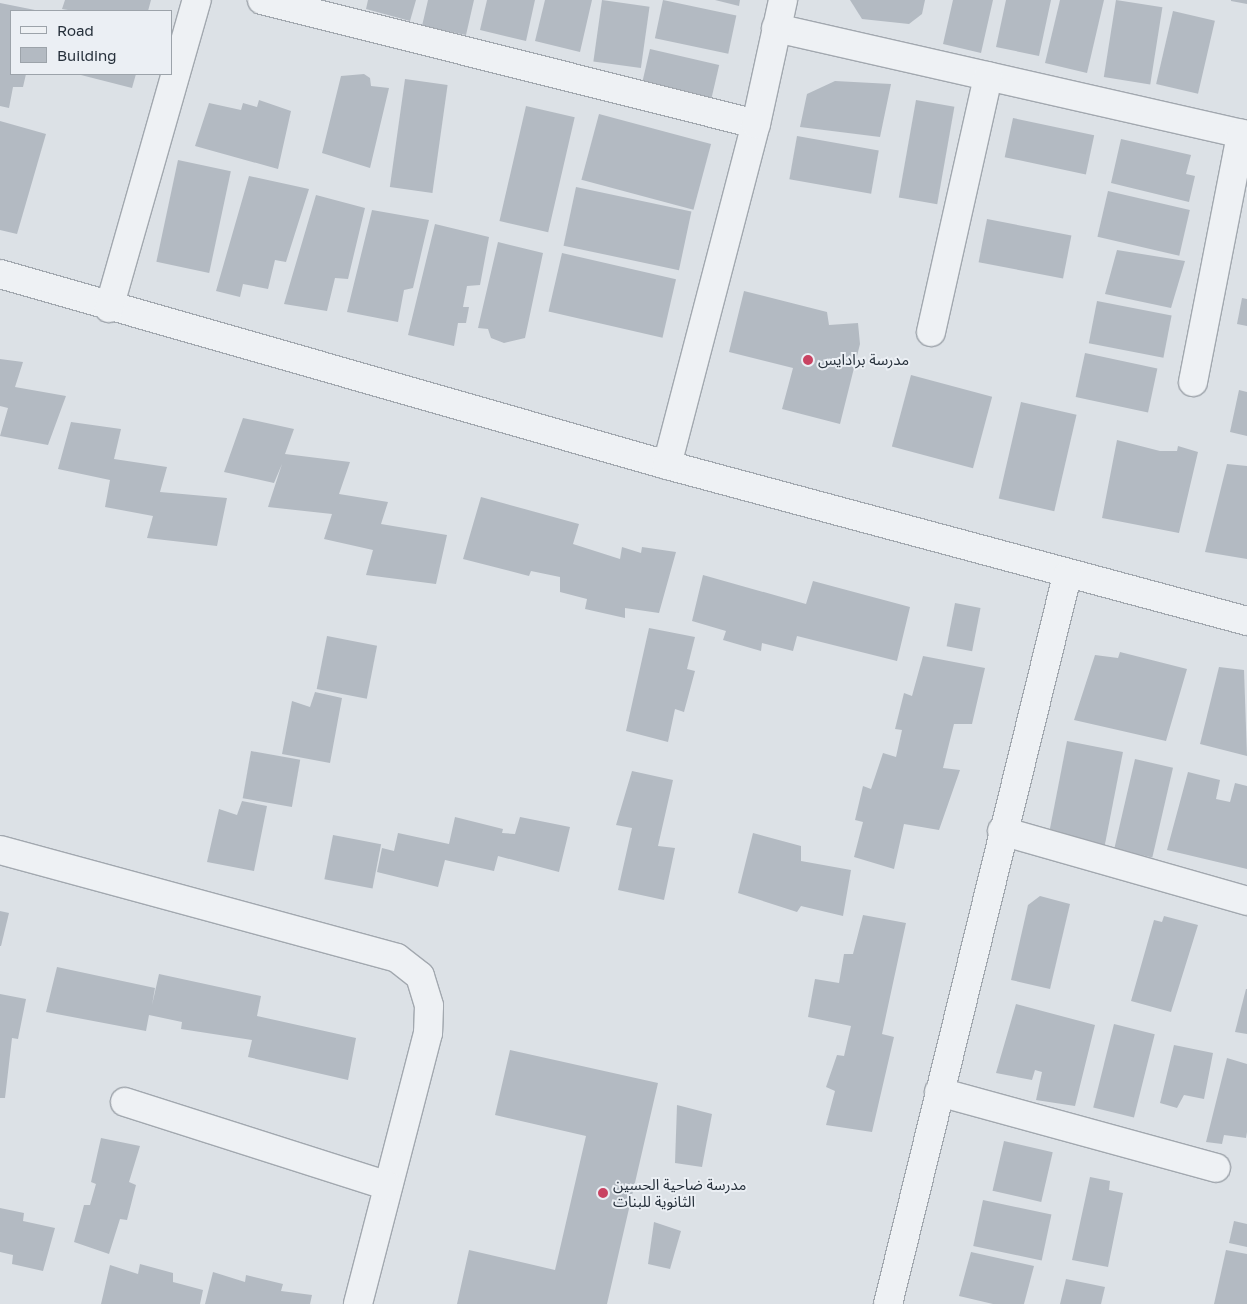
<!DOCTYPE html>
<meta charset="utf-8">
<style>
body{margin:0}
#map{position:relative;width:1247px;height:1304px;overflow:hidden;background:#dce1e6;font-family:"Golos Text","Noto Sans Arabic",sans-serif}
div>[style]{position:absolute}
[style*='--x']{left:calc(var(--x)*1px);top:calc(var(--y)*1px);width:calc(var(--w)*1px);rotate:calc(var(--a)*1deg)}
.building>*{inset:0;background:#b3bac2;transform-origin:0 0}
.roads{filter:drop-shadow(1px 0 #a2a8af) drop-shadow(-1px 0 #a2a8af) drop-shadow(0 1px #a2a8af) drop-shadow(0 -1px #a2a8af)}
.street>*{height:28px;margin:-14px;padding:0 14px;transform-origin:14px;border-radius:14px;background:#eef1f4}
.dots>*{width:14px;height:14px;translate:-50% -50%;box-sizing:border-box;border:2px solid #ebeff4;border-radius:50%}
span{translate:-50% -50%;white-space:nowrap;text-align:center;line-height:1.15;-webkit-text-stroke:4px #ebeff4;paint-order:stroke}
.poi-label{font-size:15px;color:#26303b}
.left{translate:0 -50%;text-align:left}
.legend{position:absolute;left:10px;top:10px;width:162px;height:65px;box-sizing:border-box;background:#ebeff4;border:1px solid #9ca3aa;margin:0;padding:6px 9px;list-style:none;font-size:15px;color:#26303b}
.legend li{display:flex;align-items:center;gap:10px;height:25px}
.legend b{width:25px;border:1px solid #9ca3aa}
</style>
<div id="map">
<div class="building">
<i style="clip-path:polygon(65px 0,151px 0,148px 11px,74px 11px,62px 9px)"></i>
<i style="clip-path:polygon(368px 0,416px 0,410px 21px,366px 9px)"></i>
<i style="clip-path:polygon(428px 0,474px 0,466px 35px,422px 26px)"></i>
<i style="clip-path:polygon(487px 0,535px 0,526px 41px,480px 30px)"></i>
<i style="clip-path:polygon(545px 0,592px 0,580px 52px,535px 41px)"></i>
<i style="left:602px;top:0;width:48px;height:62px;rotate:8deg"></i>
<i style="left:663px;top:0;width:75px;height:39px;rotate:12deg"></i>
<i style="clip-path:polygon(715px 0,740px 0,739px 6px)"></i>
<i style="clip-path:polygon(850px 0,925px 0,922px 14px,909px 24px,862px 19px)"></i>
<i style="clip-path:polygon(953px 0,993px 0,981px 53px,943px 44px)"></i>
<i style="clip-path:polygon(1006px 0,1051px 0,1039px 56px,996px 47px)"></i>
<i style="clip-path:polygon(1060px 0,1104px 0,1087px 73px,1045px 63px)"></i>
<i style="left:1116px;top:0;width:47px;height:78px;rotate:9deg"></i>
<i style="clip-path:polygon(1231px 0,1247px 0,1247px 4px,1231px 1px)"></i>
<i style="clip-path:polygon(0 3px,35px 10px,11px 11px,11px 74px,26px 74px,23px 87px,13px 87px,9px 108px,0 106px)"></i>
<i style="left:1173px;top:11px;width:43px;height:75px;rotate:13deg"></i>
<i style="left:650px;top:49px;width:71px;height:38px;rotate:13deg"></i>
<i style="clip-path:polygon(77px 74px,136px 74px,132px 88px)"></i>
<i style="clip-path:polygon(364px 74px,370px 78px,371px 86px,389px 88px,370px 168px,322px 153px,341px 76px)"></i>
<i style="left:405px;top:79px;width:43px;height:109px;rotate:8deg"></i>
<i style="clip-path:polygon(835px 81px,891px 84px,880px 137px,800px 127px,807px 94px)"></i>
<i style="clip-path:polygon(259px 100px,291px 111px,278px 169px,195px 146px,209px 103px,241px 110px,243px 103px,257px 107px)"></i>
<i style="left:916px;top:100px;width:39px;height:99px;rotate:10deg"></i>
<i style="left:526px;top:106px;width:50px;height:118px;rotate:13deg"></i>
<i style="left:599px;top:114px;width:116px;height:68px;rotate:15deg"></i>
<i style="left:1013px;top:118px;width:83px;height:40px;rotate:12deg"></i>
<i style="clip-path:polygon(0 121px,46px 134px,17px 234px,0 230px)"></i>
<i style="left:797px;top:136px;width:83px;height:44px;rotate:10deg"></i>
<i style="clip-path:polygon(1121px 139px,1191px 155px,1186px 174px,1195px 176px,1189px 202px,1111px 183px)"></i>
<i style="left:178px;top:160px;width:54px;height:104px;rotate:12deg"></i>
<i style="clip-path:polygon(249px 176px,309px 189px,286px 262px,275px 260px,268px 289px,243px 284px,240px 297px,216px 291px)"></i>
<i style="left:576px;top:187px;width:118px;height:60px;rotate:12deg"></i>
<i style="left:1108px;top:191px;width:84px;height:47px;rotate:13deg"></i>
<i style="clip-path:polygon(316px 195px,365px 208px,348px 279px,335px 278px,327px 311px,284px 304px)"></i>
<i style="clip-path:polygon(372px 210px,429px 220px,413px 288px,404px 290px,398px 322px,347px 312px)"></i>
<i style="left:987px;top:219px;width:86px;height:44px;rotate:11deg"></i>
<i style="clip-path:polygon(435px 224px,489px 237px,480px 285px,467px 286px,463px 307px,469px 307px,466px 323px,458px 323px,454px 346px,408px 335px)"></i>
<i style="clip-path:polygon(498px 242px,543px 253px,525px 338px,504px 343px,491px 338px,488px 329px,478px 328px)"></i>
<i style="clip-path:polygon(1117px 250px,1185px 261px,1171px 308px,1105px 294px)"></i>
<i style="left:562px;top:253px;width:117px;height:60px;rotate:13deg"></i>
<i style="clip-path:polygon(744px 291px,827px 312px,829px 325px,858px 323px,860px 344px,840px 424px,782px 409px,793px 368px,729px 352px)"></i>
<i style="clip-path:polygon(1242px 298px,1247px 299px,1247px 326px,1237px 324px)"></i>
<i style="left:1097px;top:301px;width:76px;height:43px;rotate:11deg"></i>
<i style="left:1085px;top:353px;width:74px;height:45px;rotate:12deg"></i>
<i style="clip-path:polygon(0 359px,23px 362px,15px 387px,66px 396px,48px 445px,0 436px,8px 408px,0 406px)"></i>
<i style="left:911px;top:375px;width:84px;height:74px;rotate:15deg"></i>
<i style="clip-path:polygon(1239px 390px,1247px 392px,1247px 436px,1230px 432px)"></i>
<i style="left:1021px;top:402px;width:57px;height:99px;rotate:13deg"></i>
<i style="clip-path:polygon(243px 418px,294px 429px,285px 454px,350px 462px,339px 494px,388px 502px,381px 524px,447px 535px,436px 584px,366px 575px,373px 550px,324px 539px,332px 514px,268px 507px,282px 464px,274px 483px,224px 472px)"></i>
<i style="clip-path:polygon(71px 422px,121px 429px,114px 459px,167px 467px,160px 492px,227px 498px,217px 546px,147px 538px,153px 516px,105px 507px,110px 480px,58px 469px)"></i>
<i style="clip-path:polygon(1117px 440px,1160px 451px,1177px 451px,1178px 446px,1198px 452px,1179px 533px,1102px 518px)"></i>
<i style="clip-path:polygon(1227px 464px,1247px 466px,1247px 559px,1205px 552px)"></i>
<i style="clip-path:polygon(481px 497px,579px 524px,573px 544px,620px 559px,622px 547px,641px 553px,642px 547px,676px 552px,659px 613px,625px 608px,625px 618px,585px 609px,587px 599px,560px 592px,560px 577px,531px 571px,529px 576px,463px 559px)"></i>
<i style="clip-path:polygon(703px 575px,806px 604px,813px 581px,910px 607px,897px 661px,797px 636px,793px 651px,762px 643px,761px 651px,723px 640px,726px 631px,692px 621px)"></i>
<i style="left:955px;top:603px;width:26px;height:44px;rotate:11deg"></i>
<i style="clip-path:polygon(649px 628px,695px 637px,687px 669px,695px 671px,684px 712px,675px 709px,668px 742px,626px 731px)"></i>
<i style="left:327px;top:636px;width:51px;height:54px;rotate:11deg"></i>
<i style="clip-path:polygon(1120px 652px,1187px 669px,1166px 741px,1074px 720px,1095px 655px,1118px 658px)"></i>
<i style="clip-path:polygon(923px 656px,985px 668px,972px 724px,954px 724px,943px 768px,960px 770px,939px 830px,904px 824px,894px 869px,854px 857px,863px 822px,855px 820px,863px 786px,871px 789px,883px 753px,896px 757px,902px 730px,895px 729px,904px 693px,912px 696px)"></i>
<i style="clip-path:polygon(1219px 667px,1244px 670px,1247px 756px,1200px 744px)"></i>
<i style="clip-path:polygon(315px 692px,342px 698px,330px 763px,282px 754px,292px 701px,310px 707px)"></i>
<i style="left:1067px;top:741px;width:57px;height:96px;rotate:11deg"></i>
<i style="left:251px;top:751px;width:50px;height:48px;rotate:10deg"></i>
<i style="left:1135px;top:759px;width:39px;height:92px;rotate:13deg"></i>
<i style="clip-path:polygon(632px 771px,673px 780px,658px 846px,675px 848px,664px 900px,618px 890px,632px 828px,616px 825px)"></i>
<i style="clip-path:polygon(1188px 772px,1220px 780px,1216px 799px,1230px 802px,1235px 783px,1247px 786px,1247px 869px,1167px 850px)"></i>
<i style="clip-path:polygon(242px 801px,267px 806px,254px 871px,207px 862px,219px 809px,237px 815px)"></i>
<i style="clip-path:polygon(455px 817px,503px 829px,502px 833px,515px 834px,520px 817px,570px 827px,559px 872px,498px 856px,494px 871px,445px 860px,438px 887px,377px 872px,382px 848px,394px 851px,398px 833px,449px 844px)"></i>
<i style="clip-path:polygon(753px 833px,801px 846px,801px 861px,851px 870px,843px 916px,801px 906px,797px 912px,738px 893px)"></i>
<i style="left:333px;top:835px;width:49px;height:45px;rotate:11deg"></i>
<i style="clip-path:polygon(1040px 896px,1070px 904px,1050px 989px,1011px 980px,1028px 905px)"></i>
<i style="clip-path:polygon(0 911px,9px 913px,1px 946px,0 946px)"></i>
<i style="clip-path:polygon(863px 915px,906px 923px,882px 1034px,894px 1037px,872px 1132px,826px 1125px,835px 1091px,826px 1087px,837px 1055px,844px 1056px,851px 1026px,808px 1017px,815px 979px,839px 983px,844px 954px,853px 954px)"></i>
<i style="clip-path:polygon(1164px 916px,1198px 925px,1171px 1012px,1131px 1001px,1154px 920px,1162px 922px)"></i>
<i style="clip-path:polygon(57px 967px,155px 988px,152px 1005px,159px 974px,261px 996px,257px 1016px,356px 1038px,348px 1080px,248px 1057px,252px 1040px,181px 1029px,182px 1022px,149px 1015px,146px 1031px,46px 1012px)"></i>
<i style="clip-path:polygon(1246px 989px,1247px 989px,1247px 1034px,1235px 1032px)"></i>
<i style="clip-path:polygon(0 994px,26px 999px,18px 1039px,12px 1038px,5px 1098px,0 1098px)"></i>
<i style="clip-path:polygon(1016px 1004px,1095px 1025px,1075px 1106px,1036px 1100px,1042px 1072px,1035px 1070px,1032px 1080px,996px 1073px)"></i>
<i style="left:1114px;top:1024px;width:42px;height:86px;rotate:14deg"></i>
<i style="clip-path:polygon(1174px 1045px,1213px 1053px,1204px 1099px,1184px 1095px,1177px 1108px,1160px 1103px)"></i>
<i style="clip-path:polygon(510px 1050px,658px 1083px,607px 1304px,457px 1304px,469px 1250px,555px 1270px,586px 1136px,495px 1115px)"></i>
<i style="clip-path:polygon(1227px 1058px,1247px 1064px,1247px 1132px,1246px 1138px,1224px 1135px,1222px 1144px,1206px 1142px)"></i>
<i style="clip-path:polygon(677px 1105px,712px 1114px,702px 1167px,675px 1163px)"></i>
<i style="clip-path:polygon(101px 1138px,140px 1146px,129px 1182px,136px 1185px,127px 1220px,120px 1219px,109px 1254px,74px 1242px,84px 1205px,90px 1205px,96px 1184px,91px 1182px)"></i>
<i style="left:1004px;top:1141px;width:50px;height:51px;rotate:13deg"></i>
<i style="clip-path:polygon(1090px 1177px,1110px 1181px,1109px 1190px,1123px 1193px,1108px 1267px,1072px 1260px)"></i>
<i style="left:983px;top:1200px;width:70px;height:47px;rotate:12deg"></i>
<i style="clip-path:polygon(0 1208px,24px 1213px,23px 1221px,55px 1228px,43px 1271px,12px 1264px,13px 1255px,0 1252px)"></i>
<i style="clip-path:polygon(1234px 1221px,1247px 1224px,1247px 1247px,1229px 1243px)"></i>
<i style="clip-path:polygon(654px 1222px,681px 1231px,670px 1269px,648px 1264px)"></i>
<i style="clip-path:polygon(1226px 1250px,1247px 1254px,1247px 1304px,1214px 1304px)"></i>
<i style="clip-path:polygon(971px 1252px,1034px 1266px,1024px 1304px,993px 1304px,959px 1296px)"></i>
<i style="clip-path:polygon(140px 1264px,173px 1273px,173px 1282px,203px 1290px,200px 1304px,101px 1304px,110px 1265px,138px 1274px)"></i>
<i style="clip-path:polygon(213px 1272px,245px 1282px,246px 1275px,283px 1284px,281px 1291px,312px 1295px,310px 1304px,205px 1304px)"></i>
<i style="clip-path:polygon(1066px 1279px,1105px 1287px,1101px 1304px,1060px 1304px)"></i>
</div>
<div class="roads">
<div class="street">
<i style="--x:262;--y:0;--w:509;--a:14.09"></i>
<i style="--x:776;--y:28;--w:483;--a:12.8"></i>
<i style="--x:0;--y:274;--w:694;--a:15.98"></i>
<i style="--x:667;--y:465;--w:601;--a:15.05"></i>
<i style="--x:109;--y:308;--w:320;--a:-74.1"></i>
<i style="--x:931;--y:332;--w:262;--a:-77.4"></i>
<i style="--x:1193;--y:382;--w:253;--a:-79"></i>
<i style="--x:667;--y:465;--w:352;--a:-75.4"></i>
<i style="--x:756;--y:124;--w:127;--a:-77.7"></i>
<i style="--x:1002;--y:831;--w:255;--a:15.9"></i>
<i style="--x:0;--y:850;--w:411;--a:15.2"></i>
<i style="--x:397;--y:958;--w:29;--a:38"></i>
<i style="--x:420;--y:976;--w:31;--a:73"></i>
<i style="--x:429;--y:1006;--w:27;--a:92"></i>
<i style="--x:428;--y:1033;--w:280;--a:104.5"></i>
<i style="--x:939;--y:1092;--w:287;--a:15.3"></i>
<i style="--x:125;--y:1102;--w:276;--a:17.7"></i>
<i style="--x:888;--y:1304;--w:750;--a:-76.19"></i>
</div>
</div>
<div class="dots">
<i style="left:808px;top:360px;background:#c94362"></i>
<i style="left:603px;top:1193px;background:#c94362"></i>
</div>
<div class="poi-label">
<span class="left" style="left:818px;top:360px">مدرسة برادايس</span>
<span class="left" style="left:613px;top:1193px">مدرسة ضاحية الحسين<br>الثانوية للبنات</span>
</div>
<ul class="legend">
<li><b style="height:6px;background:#eef1f4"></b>Road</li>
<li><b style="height:14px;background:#b3bac2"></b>Building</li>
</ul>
</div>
